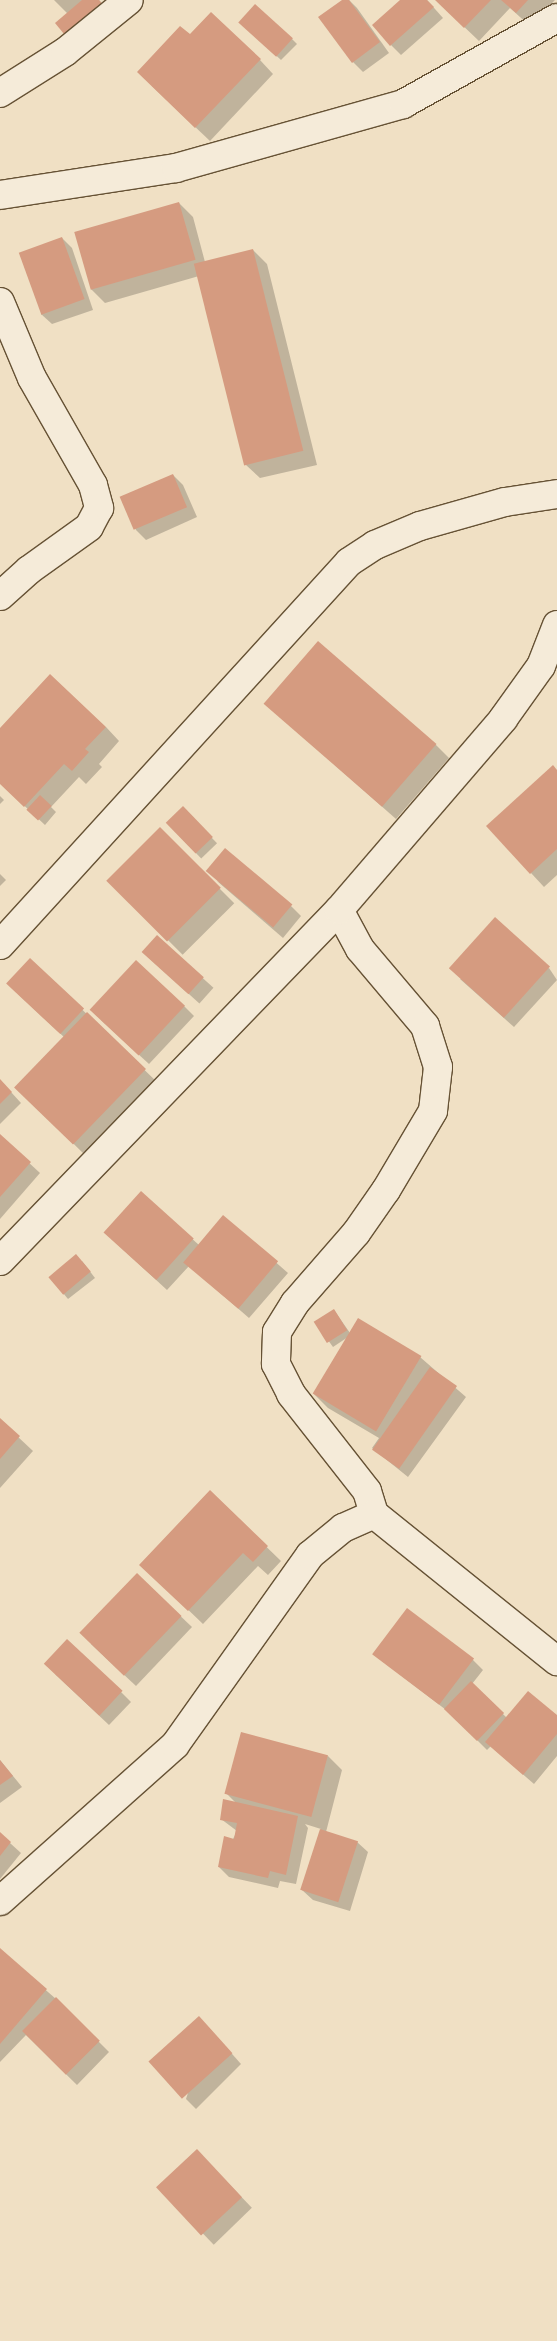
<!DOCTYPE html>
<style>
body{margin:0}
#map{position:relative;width:557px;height:2341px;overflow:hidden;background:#f0e0c4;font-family:Vollkorn,serif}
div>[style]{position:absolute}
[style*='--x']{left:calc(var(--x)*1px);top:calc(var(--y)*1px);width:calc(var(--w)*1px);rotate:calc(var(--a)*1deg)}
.shadow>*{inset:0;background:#0003;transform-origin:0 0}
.building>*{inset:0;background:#d59b80;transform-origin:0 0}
.roads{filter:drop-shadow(1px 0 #665235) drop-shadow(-1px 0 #665235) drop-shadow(0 1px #665235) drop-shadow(0 -1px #665235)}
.minor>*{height:28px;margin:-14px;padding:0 14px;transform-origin:14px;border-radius:14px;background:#f5ebd9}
span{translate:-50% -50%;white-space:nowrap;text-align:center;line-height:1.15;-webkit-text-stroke:5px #f5ebd9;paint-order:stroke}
</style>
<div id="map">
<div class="shadow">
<i style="clip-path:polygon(54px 0,99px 0,120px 25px,85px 54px,74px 44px,68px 14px)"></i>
<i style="clip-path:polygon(344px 0,349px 0,357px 8px,389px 53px,363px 72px,353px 62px)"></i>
<i style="clip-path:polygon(402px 0,427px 0,443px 18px,401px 55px,391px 45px)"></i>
<i style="clip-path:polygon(436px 0,555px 0,530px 26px,510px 8px,479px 41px)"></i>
<i style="clip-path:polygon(245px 27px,292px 39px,297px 44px,281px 60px)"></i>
<i style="clip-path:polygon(190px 36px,260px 60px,273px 74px,210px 141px,152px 86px)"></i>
<i style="clip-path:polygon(179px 203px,193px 217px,205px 262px,253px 250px,267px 264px,317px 465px,260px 478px,246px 465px,199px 276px,105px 303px,91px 289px)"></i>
<i style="clip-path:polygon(62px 238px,72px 248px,93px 310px,52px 324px,41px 314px)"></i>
<i style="clip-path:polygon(173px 475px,183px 485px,197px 517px,146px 540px,136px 530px,121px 497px)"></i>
<i style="clip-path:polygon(266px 704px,435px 744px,449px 758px,396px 819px)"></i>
<i style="clip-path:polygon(106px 727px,119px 741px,99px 764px,102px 767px,86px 784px,79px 777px,51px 807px,56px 812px,45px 825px,0 783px,0 730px)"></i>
<i style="clip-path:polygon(557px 771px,557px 875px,544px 887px,531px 873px)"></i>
<i style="clip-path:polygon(0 796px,4px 800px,0 804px)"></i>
<i style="left:183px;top:808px;width:49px;height:22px;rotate:46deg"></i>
<i style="left:160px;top:829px;width:105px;height:73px;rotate:45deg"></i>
<i style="clip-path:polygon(0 874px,6px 880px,0 886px)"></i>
<i style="clip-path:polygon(217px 881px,291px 906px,301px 916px,283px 938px)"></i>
<i style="left:157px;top:937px;width:76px;height:21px;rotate:42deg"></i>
<i style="clip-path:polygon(30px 959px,159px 1084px,88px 1158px,17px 1088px,65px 1038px,18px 994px)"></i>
<i style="clip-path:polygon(549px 968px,557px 980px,514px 1027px,460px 979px)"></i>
<i style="clip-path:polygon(184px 1006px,194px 1016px,149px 1064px,101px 1020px)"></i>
<i style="clip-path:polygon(0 1080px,21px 1103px,0 1124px)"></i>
<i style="clip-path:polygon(0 1136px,40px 1173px,0 1219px)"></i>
<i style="clip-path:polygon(141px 1193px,199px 1245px,223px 1216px,288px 1273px,249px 1318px,189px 1266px,167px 1290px,116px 1243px)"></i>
<i style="clip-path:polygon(82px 1261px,95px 1278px,68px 1299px,63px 1293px)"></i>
<i style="clip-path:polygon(334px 1310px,350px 1333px,420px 1357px,466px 1397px,408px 1477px,372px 1448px,379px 1438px,328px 1408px,314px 1394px,348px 1337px,333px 1347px,315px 1322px)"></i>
<i style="clip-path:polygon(0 1420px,33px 1451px,0 1488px)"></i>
<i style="clip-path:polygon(210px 1492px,281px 1561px,268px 1575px,258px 1566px,203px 1624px,155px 1578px)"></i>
<i style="clip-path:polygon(137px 1575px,192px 1627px,136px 1686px,91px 1644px)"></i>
<i style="clip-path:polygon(373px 1654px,473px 1660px,483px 1670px,472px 1684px,507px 1718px,557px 1717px,557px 1756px,534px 1784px,495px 1750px,491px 1746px,487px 1750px,450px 1713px)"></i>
<i style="clip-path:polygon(55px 1674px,121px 1692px,131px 1702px,109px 1725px)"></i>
<i style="clip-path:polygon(328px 1756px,342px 1770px,326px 1832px,357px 1842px,368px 1852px,350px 1911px,313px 1900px,302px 1890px,321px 1829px,305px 1824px,308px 1828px,296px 1884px,280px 1881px,278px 1888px,229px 1877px,219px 1867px,237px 1831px,221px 1819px,236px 1803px,227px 1794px)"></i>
<i style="clip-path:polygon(0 1760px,22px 1787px,0 1803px)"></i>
<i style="clip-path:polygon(0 1834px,21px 1853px,0 1879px)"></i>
<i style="clip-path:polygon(0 1950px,56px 1999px,109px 2052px,77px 2085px,26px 2035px,0 2062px)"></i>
<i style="clip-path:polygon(209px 2028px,241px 2064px,196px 2109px,186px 2099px)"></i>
<i style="left:197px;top:2151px;width:79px;height:53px;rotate:46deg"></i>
</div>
<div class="building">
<i style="clip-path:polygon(82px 0,99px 0,111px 14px,73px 45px,55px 23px)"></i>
<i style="clip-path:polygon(342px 0,349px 0,380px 42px,352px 63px,318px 17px)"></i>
<i style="clip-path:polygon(400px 0,427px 0,434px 7px,390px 46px,372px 25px)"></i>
<i style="clip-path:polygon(435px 0,491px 0,464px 28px)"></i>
<i style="clip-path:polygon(501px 0,528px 0,516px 13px)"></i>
<i style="left:255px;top:4px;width:51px;height:25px;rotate:42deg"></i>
<i style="clip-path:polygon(211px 12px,261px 59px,195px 128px,137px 72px,180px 26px,190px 34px)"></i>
<i style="left:179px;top:202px;width:60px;height:109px;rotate:74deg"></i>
<i style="left:62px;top:237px;width:66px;height:46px;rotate:70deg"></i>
<i style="left:253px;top:249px;width:208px;height:61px;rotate:76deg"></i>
<i style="left:173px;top:474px;width:36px;height:58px;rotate:67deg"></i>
<i style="left:318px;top:641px;width:157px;height:83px;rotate:41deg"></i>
<i style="clip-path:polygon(50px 674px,106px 727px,85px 749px,89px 752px,72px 771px,64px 764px,24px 807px,0 784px,0 728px)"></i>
<i style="clip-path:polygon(553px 765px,557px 770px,557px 849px,530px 874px,486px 826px)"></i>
<i style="left:40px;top:795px;width:16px;height:20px;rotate:43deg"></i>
<i style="left:183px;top:806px;width:43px;height:24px;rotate:46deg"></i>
<i style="left:160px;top:827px;width:86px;height:76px;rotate:45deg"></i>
<i style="left:225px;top:848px;width:88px;height:30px;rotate:40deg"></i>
<i style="left:495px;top:917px;width:74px;height:69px;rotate:42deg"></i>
<i style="left:157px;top:935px;width:63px;height:23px;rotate:42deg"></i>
<i style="left:30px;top:958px;width:74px;height:35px;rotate:43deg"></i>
<i style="left:136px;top:960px;width:67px;height:68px;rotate:43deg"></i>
<i style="left:87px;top:1012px;width:82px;height:105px;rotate:44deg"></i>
<i style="clip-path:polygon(0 1079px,12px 1092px,0 1104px)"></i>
<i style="clip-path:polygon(0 1134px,31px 1162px,0 1197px)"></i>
<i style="left:141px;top:1191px;width:71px;height:56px;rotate:42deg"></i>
<i style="left:223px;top:1215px;width:72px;height:62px;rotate:40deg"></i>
<i style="left:76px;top:1254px;width:23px;height:36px;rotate:50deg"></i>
<i style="left:334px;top:1309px;width:25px;height:24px;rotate:58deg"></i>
<i style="left:358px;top:1318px;width:74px;height:88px;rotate:31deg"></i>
<i style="left:430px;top:1367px;width:33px;height:101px;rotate:35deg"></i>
<i style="clip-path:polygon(0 1418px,20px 1436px,0 1459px)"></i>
<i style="clip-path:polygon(210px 1490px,268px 1546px,253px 1562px,243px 1553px,188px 1611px,139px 1565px)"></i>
<i style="left:137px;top:1573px;width:62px;height:83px;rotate:44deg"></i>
<i style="left:407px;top:1608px;width:84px;height:58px;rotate:37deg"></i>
<i style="left:67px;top:1639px;width:76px;height:34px;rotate:43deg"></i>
<i style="left:471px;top:1681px;width:46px;height:39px;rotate:44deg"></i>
<i style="clip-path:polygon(528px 1691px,557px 1715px,557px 1734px,523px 1775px,485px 1742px)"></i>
<i style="left:241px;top:1732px;width:90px;height:64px;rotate:15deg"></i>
<i style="clip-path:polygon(0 1760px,13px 1776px,0 1785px)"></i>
<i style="clip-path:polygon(223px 1799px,298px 1816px,286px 1875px,270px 1871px,268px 1878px,218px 1867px,224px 1836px,234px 1839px,237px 1823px,220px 1820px)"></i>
<i style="left:320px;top:1829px;width:40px;height:64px;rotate:18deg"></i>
<i style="clip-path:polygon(0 1832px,11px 1842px,0 1856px)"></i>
<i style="clip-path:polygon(0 1948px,47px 1989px,0 2044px)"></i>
<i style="left:56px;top:1997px;width:62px;height:48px;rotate:45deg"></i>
<i style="left:199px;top:2016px;width:50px;height:68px;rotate:48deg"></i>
<i style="left:197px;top:2149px;width:66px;height:56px;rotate:47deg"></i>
</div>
<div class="roads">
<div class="minor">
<i style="--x:0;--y:93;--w:77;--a:-32.2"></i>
<i style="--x:65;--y:52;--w:82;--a:-39.1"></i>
<i style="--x:0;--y:195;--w:178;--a:-8.7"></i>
<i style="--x:176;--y:168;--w:236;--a:-15.7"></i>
<i style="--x:403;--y:104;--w:176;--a:-29.2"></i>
<i style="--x:0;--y:302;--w:82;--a:67.2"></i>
<i style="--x:32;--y:378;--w:123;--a:60.3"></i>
<i style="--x:93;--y:485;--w:24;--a:75"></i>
<i style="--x:99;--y:508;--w:21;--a:118"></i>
<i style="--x:89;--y:527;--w:74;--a:144.4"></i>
<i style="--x:29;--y:570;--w:39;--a:138"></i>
<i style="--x:339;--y:910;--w:44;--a:61.7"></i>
<i style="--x:360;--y:949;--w:101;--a:49.8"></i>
<i style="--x:425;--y:1026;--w:43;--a:72.4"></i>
<i style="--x:438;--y:1067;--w:44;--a:96.5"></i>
<i style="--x:433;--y:1111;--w:92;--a:120.7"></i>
<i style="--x:386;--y:1190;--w:52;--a:124.9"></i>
<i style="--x:356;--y:1233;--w:93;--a:131.1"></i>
<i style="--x:295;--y:1303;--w:34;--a:122"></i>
<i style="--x:277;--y:1332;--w:32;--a:92"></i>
<i style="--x:276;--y:1364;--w:34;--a:63"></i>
<i style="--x:291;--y:1394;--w:123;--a:51.9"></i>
<i style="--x:367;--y:1491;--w:24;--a:73"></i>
<i style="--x:0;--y:945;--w:518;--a:-47.66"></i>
<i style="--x:349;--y:562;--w:31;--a:-33"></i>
<i style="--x:375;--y:545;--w:49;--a:-22.9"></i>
<i style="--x:420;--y:526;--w:88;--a:-15.8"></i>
<i style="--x:505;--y:502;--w:53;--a:-8.7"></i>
<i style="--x:0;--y:1261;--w:488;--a:-46"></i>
<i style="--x:339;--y:910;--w:252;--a:-49.3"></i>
<i style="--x:503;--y:719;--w:65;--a:-54.4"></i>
<i style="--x:541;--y:666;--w:44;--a:-68.7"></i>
<i style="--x:0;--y:1901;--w:234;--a:-41.7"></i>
<i style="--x:175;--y:1745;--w:233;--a:-54.6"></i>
<i style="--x:310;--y:1555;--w:43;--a:-39.3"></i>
<i style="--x:343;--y:1528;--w:34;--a:-24"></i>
<i style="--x:374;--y:1514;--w:235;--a:38.8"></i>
</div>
</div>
</div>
